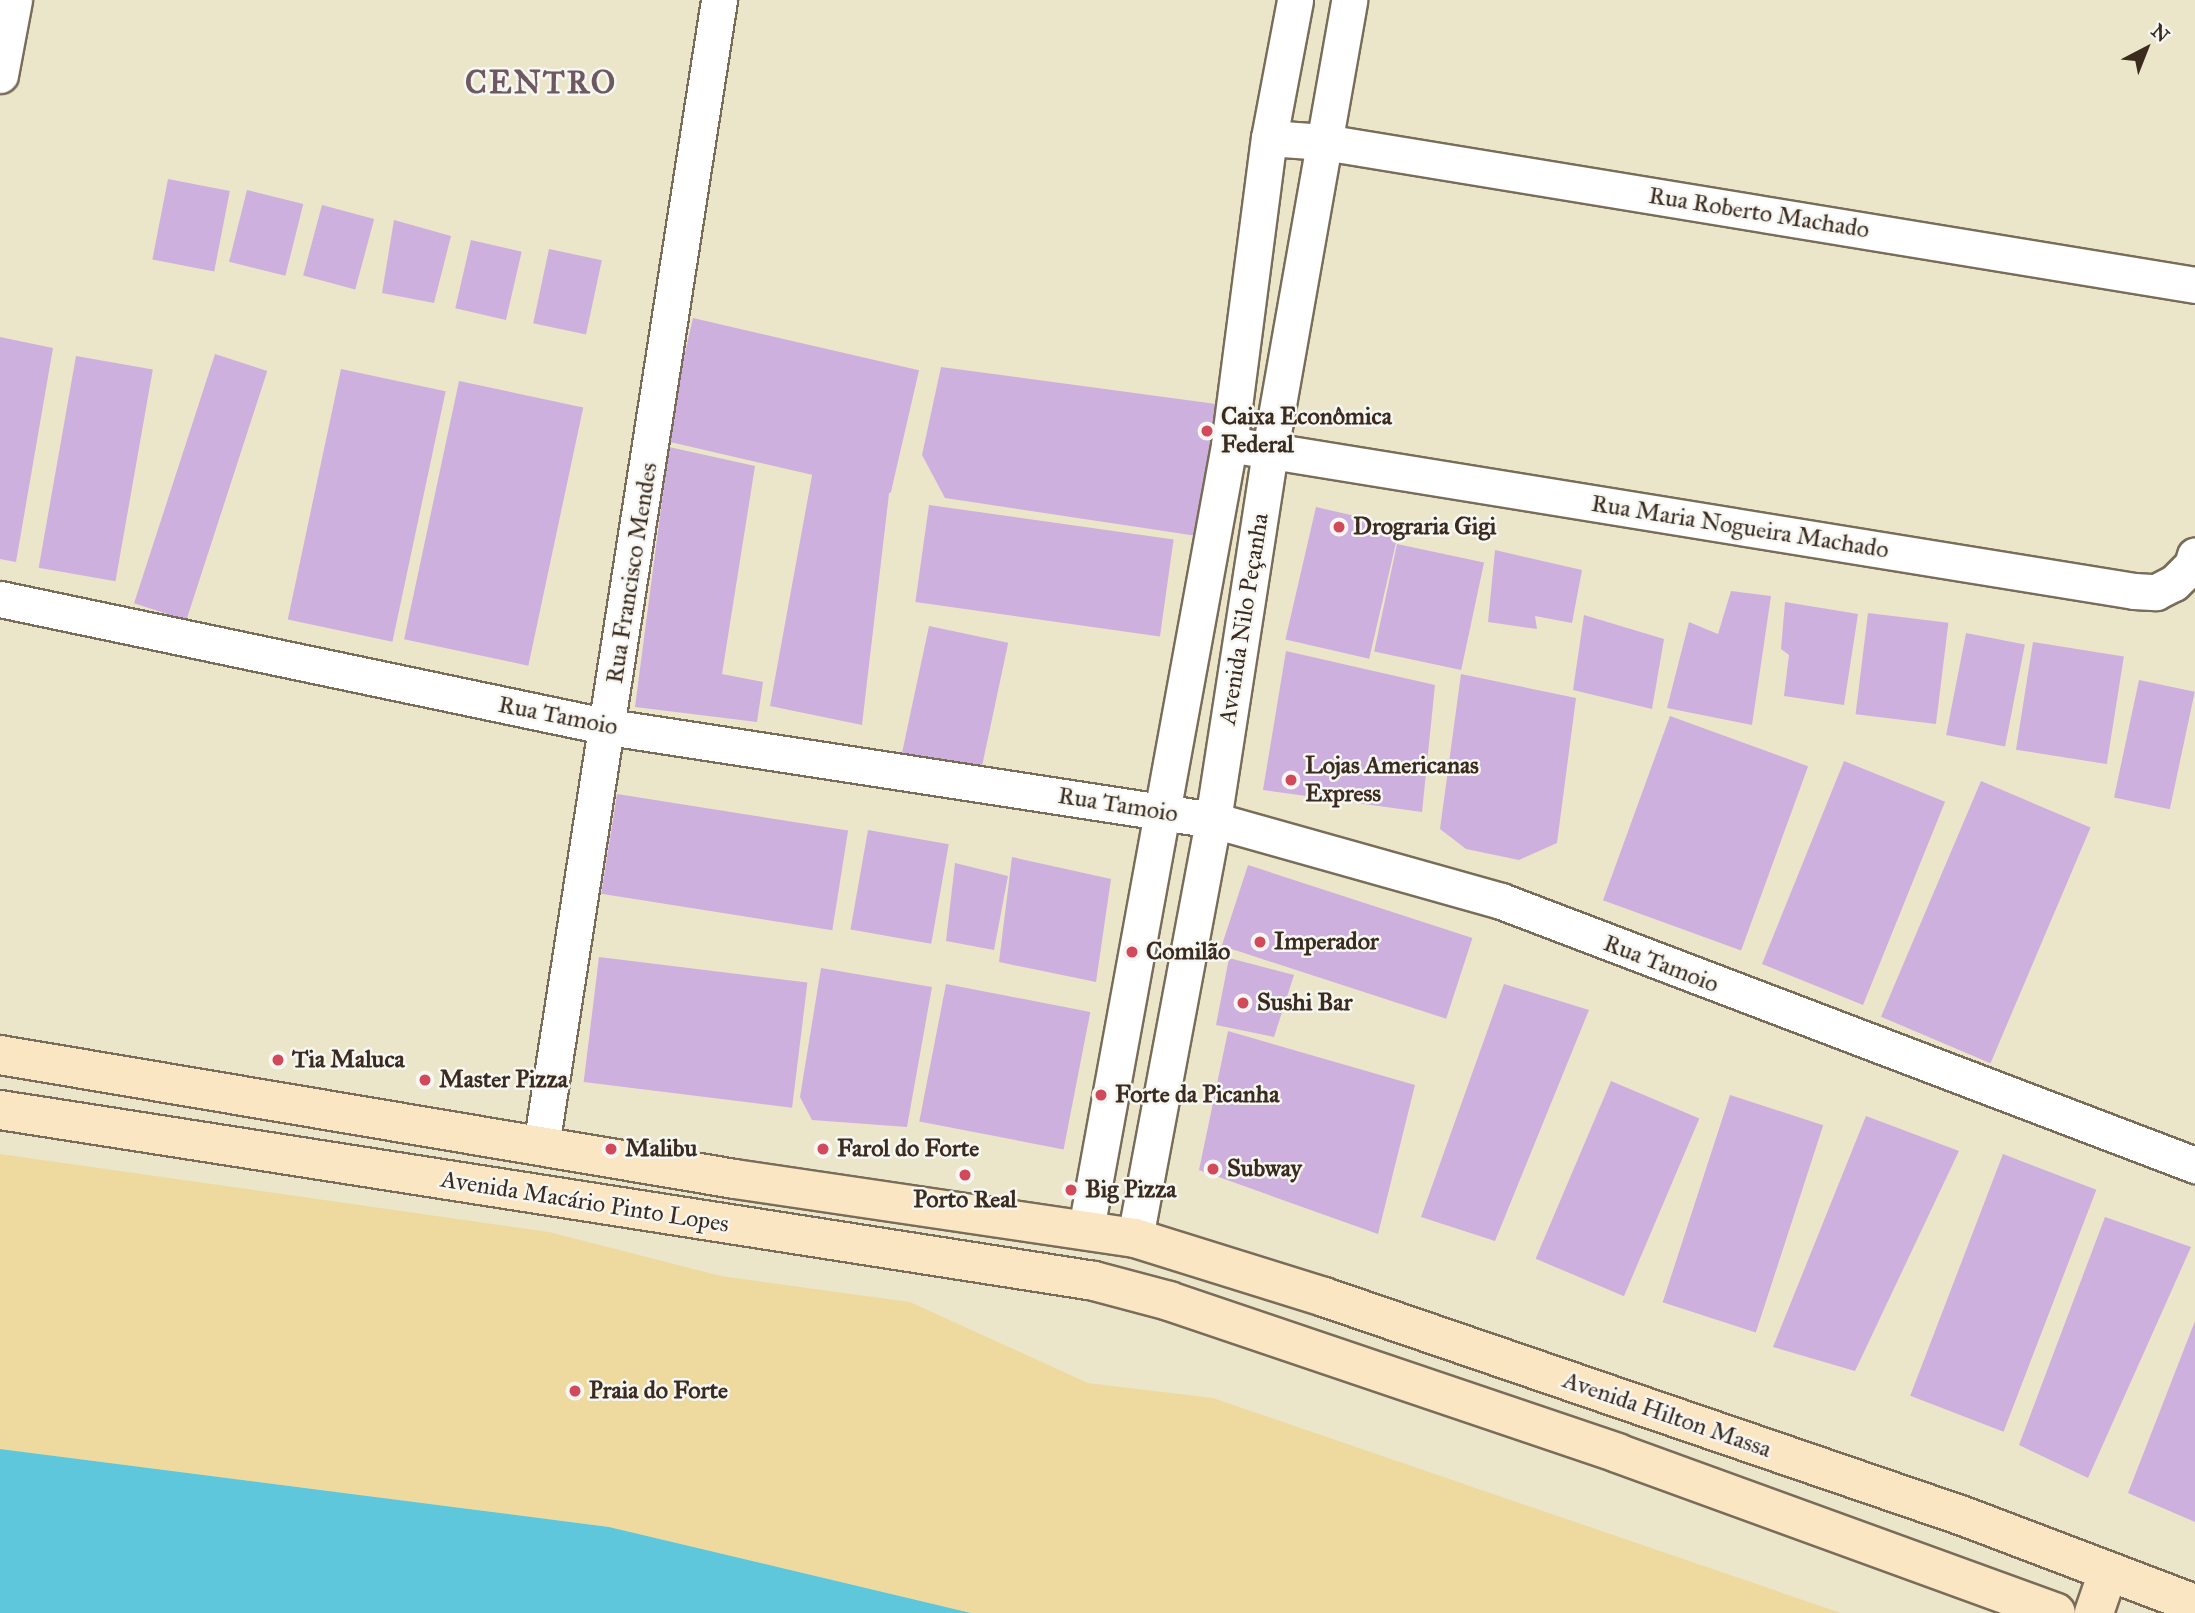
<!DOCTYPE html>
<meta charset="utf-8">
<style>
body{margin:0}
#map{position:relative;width:2195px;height:1613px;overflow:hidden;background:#ebe6c9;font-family:"IM FELL Great Primer",serif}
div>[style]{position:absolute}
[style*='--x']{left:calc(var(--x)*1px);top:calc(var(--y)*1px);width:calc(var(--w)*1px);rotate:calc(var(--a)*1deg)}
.sand>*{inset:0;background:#eeda9e}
.water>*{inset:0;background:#5fc7db}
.building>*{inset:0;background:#ceb0de;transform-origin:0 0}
.roads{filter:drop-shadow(2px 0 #796c5a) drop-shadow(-2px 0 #796c5a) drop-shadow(0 2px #796c5a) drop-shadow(0 -2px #796c5a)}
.street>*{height:35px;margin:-17.5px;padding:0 17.5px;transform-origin:17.5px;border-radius:17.5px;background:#fff}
.secondary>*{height:38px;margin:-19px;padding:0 19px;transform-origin:19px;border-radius:19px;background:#fbe6c4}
.dots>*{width:19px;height:19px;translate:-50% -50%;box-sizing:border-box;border:4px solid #f6f6f2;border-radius:50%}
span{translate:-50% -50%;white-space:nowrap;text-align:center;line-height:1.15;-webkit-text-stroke:5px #f6f6f2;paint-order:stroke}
.street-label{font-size:24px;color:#3b2a1e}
.poi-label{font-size:24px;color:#3b2a1e;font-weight:700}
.left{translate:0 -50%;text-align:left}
.district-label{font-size:32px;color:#6e5961;font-weight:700;letter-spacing:2px}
.north{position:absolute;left:2111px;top:14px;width:70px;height:70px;-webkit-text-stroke:5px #f6f6f2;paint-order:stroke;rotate:42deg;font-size:19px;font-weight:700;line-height:28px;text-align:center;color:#3b2a1e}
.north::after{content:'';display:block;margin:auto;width:24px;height:32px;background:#3b2a1e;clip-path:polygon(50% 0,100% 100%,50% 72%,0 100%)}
</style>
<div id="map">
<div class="sand">
<i style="clip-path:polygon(0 1154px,549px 1232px,721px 1276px,910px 1302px,1088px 1383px,1213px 1398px,1841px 1613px,971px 1613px,609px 1527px,0 1449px)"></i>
</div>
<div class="water">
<i style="clip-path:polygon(0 1449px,609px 1527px,971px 1613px,0 1613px)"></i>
</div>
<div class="building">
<i style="left:168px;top:179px;width:63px;height:82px;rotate:11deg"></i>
<i style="left:247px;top:190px;width:58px;height:74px;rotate:14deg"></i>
<i style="left:322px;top:205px;width:54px;height:73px;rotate:15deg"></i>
<i style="clip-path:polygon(394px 220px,451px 236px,434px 303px,382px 293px)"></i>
<i style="left:471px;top:240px;width:52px;height:70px;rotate:13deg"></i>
<i style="left:549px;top:249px;width:54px;height:76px;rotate:12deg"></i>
<i style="left:693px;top:318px;width:232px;height:126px;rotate:13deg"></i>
<i style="clip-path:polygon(0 337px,53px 348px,16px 562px,0 559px)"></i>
<i style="left:215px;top:354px;width:55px;height:262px;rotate:18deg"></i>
<i style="left:76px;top:356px;width:78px;height:215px;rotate:10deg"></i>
<i style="clip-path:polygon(941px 367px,1216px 404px,1197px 536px,945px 498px,922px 455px)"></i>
<i style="left:341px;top:369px;width:107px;height:256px;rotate:12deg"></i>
<i style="left:459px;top:381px;width:127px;height:264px;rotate:12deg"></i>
<i style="clip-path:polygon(669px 447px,755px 466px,722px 674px,763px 682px,757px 722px,635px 707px)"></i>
<i style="clip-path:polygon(813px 470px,890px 485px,862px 725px,770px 706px)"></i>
<i style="left:929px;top:505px;width:247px;height:98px;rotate:8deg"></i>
<i style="left:1316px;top:507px;width:86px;height:136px;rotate:13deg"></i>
<i style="left:1397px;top:544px;width:89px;height:110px;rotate:12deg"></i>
<i style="clip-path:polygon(1495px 550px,1582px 570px,1572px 623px,1535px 616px,1537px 629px,1488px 622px)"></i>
<i style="clip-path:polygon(1731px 591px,1771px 596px,1752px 725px,1667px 708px,1689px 622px,1718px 634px)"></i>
<i style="clip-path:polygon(1785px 602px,1858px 614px,1844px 705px,1784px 696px,1789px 655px,1781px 649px)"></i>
<i style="left:1868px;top:613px;width:81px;height:102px;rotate:7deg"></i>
<i style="clip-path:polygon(1584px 615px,1664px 639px,1652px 709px,1573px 690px)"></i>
<i style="left:929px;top:626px;width:81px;height:138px;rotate:12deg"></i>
<i style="left:1966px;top:633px;width:60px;height:104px;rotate:11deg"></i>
<i style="left:2033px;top:642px;width:92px;height:109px;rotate:9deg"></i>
<i style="clip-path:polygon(1286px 651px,1435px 685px,1422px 812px,1263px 790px)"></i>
<i style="clip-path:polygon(1461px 674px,1576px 698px,1557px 843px,1519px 860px,1466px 849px,1440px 829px)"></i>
<i style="left:2139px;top:680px;width:57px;height:120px;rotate:12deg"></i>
<i style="left:1670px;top:716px;width:147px;height:196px;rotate:20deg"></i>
<i style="left:1844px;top:761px;width:109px;height:219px;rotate:22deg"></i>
<i style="left:1981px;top:781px;width:119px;height:256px;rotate:23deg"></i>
<i style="left:617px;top:794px;width:234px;height:101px;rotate:9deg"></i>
<i style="left:868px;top:830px;width:82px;height:101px;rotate:10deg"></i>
<i style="clip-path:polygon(1012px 857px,1111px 879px,1096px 982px,999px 962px)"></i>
<i style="clip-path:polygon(955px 863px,1008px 876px,994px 950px,946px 941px)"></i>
<i style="left:1248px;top:865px;width:236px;height:85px;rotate:18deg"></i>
<i style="left:599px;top:957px;width:210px;height:126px;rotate:7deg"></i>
<i style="clip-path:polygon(1229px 958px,1294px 975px,1274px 1037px,1216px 1025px)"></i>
<i style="clip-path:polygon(821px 968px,932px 987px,907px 1127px,812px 1120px,800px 1097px)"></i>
<i style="left:946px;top:984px;width:147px;height:140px;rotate:11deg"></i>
<i style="clip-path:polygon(1504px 984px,1589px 1010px,1495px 1241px,1421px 1217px)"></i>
<i style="clip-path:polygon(1228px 1031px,1415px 1085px,1378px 1234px,1199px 1170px)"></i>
<i style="left:1611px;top:1081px;width:96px;height:193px;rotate:23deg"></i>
<i style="left:1730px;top:1095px;width:98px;height:218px;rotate:18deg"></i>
<i style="clip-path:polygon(1866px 1116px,1959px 1151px,1855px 1371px,1773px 1347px)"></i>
<i style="left:2003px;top:1154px;width:100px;height:259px;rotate:21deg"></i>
<i style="clip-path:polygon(2105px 1217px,2191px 1247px,2088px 1478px,2019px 1445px)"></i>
<i style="clip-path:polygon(2195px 1321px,2195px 1522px,2128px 1493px)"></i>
</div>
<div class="roads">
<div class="street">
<i style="--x:0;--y:75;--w:76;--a:-79.4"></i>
<i style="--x:1269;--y:138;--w:55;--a:4.2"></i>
<i style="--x:1324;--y:142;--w:883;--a:9.32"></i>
<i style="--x:1247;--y:447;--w:899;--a:9.22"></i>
<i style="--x:2134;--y:591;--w:22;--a:3"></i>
<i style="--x:2156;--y:592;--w:20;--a:-27"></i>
<i style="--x:2174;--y:583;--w:25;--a:-45"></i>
<i style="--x:2192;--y:565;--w:10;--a:-73"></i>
<i style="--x:0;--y:599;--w:622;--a:11.87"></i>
<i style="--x:609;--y:727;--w:611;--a:8.75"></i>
<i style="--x:1213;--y:820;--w:299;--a:15.7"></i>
<i style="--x:1501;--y:901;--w:743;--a:20.83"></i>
<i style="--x:541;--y:1146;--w:1160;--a:-81.17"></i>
<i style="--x:1086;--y:1229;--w:797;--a:-79.66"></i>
<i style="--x:1229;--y:445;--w:310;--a:-82.6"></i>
<i style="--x:1269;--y:138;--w:140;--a:-79.3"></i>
<i style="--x:1135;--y:1238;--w:425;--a:-79.4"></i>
<i style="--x:1213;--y:820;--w:374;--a:-81.2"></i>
<i style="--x:1270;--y:450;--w:457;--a:-80"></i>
</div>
<div class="secondary">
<i style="--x:0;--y:1055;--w:745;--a:9.58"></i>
<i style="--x:735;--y:1179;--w:404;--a:8.4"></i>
<i style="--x:1135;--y:1238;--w:198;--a:17.3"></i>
<i style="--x:1324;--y:1297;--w:675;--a:18.92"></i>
<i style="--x:1963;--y:1516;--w:248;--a:20.8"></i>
<i style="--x:0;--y:1110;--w:1107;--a:8.88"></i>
<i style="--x:1094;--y:1281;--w:78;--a:14.9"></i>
<i style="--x:1169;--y:1301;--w:473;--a:18.7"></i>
<i style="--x:1617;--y:1453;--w:467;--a:20"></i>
<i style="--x:2094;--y:1613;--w:43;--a:-71.1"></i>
</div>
</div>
<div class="dots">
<i style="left:1207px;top:431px;background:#d1495b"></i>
<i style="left:1339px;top:527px;background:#d1495b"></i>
<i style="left:1291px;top:780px;background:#d1495b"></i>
<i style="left:1260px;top:942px;background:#d1495b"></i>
<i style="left:1132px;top:952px;background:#d1495b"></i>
<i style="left:1243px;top:1003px;background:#d1495b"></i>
<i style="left:278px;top:1060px;background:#d1495b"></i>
<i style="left:425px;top:1080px;background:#d1495b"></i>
<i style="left:1101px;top:1095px;background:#d1495b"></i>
<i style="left:611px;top:1149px;background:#d1495b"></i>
<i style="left:823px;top:1149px;background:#d1495b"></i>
<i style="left:1213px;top:1169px;background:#d1495b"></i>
<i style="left:965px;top:1175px;background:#d1495b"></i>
<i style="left:1071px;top:1190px;background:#d1495b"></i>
<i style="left:575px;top:1391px;background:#d1495b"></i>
</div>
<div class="street-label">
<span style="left:1759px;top:213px;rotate:9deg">Rua Roberto Machado</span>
<span style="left:1740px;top:527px;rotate:9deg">Rua Maria Nogueira Machado</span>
<span style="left:632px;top:573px;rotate:-81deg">Rua Francisco Mendes</span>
<span style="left:1244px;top:619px;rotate:-81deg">Avenida Nilo Peçanha</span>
<span style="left:558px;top:716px;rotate:11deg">Rua Tamoio</span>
<span style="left:1118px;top:805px;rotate:9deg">Rua Tamoio</span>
<span style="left:1661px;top:964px;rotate:21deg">Rua Tamoio</span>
<span style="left:585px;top:1202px;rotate:9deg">Avenida Macário Pinto Lopes</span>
<span style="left:1667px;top:1415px;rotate:19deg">Avenida Hilton Massa</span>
</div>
<div class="poi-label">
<span class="left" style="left:1221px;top:431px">Caixa Econômica<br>Federal</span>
<span class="left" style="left:1353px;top:527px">Drograria Gigi</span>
<span class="left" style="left:1305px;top:780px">Lojas Americanas<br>Express</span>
<span class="left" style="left:1274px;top:942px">Imperador</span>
<span class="left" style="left:1146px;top:952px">Comilão</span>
<span class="left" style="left:1257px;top:1003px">Sushi Bar</span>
<span class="left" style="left:292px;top:1060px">Tia Maluca</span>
<span class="left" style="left:439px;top:1080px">Master Pizza</span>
<span class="left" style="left:1115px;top:1095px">Forte da Picanha</span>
<span class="left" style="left:625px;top:1149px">Malibu</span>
<span class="left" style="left:837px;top:1149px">Farol do Forte</span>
<span class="left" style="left:1227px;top:1169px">Subway</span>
<span class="left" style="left:1085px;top:1190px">Big Pizza</span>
<span style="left:965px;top:1200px">Porto Real</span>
<span class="left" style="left:589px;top:1391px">Praia do Forte</span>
</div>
<div class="district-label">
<span style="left:541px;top:83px">CENTRO</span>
</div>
<div class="north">N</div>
</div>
